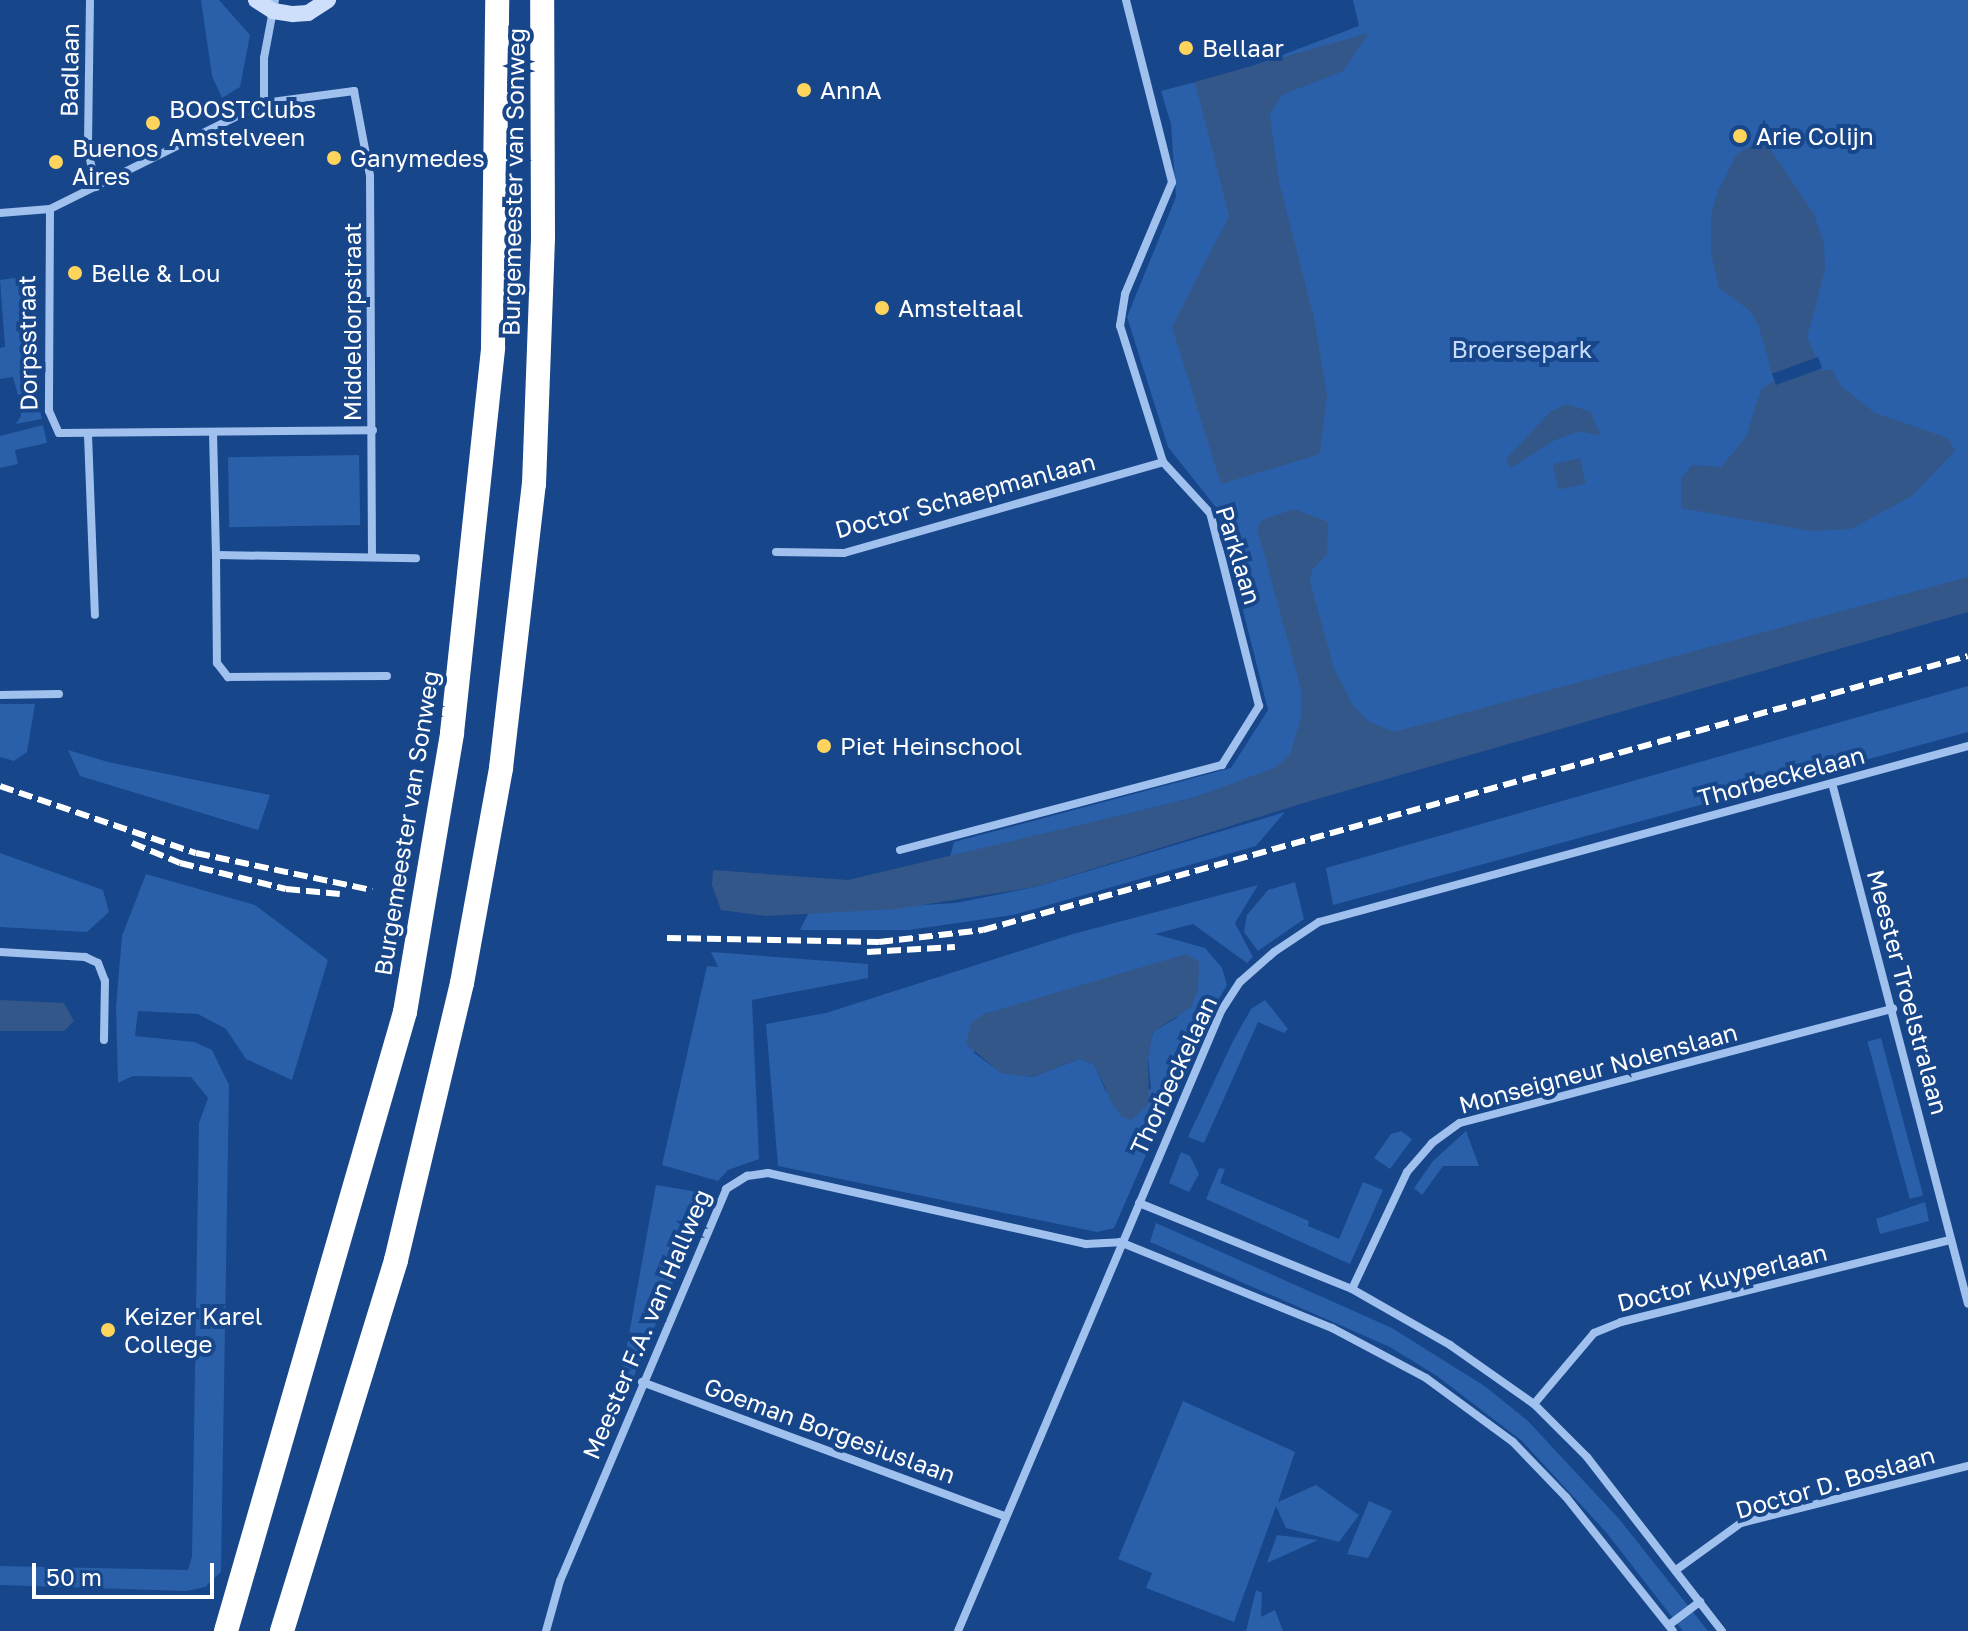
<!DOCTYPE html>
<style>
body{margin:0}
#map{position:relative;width:1968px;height:1631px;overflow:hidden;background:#17468a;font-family:"Golos Text",sans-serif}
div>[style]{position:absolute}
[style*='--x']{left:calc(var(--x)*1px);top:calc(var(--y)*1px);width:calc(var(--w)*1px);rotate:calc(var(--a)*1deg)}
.green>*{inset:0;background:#2960a9;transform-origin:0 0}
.water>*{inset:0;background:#345789;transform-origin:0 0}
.pier>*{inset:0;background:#17468a;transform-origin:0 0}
.street>*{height:8px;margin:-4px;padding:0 4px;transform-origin:4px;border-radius:4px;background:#a0c1ee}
.secondary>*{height:16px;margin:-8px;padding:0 8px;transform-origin:8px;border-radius:8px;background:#cddffa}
.highway>*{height:24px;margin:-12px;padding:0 12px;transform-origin:12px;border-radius:12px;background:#fff}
.rail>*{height:6px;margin-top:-3px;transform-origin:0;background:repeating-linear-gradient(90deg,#fff 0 14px,transparent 0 20px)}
.dots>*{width:22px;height:22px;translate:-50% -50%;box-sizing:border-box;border:4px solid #17468a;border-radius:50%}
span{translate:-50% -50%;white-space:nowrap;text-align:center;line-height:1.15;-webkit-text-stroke:8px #17468a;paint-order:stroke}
.poi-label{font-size:24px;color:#fff}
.left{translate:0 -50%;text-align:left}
.street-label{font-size:24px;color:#fff}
.park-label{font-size:24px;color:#c6dcfa}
.scale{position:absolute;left:32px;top:1563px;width:182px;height:36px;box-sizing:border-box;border:4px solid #fff;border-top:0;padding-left:10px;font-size:24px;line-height:28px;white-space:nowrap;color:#fff;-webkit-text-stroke:6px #17468a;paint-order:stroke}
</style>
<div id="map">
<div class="green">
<i style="clip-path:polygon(201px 0,219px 0,250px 35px,240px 87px,222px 98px,212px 76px)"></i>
<i style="clip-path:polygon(1353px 0,1968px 0,1968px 586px,1268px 771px,1193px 798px,950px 857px,954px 842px,1231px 768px,1268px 710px,1218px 510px,1168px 447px,1127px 317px,1176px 197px,1171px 124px,1161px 91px,1195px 82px,1197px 87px,1359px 26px)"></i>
<i style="clip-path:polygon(27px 276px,37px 322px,22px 327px,36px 390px,18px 395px,13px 377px,0 379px,0 348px,5px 347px,0 280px)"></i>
<i style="clip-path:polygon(37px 397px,42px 419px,16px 424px,21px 416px,20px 401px)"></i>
<i style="clip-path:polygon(43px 425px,47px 443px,15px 450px,18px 464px,0 468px,0 436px)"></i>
<i style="left:359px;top:455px;width:70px;height:131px;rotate:89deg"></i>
<i style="clip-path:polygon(1968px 686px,1968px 732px,1333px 905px,1326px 868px)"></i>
<i style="clip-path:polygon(0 704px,35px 704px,27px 752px,14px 761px,0 757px)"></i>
<i style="clip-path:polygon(68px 750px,108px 762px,270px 795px,258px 830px,80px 776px)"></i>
<i style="clip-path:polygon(1285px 812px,1256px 846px,1013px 915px,909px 930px,800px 930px,809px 912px,956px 903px,1035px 887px)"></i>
<i style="clip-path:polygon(0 853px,103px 890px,109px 912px,87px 932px,0 927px)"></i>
<i style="clip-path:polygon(146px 874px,255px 905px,328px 960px,292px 1080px,246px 1059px,226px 1029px,198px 1014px,138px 1011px,135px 1036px,194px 1042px,212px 1050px,229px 1085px,221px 1572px,205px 1587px,186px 1591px,0 1585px,0 1566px,188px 1570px,192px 1556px,199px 1123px,208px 1098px,191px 1077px,133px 1076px,118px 1083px,116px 1007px,122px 936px)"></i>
<i style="clip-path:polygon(1295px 882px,1304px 919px,1258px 951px,1244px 932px,1247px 915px,1268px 890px)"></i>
<i style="clip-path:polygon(evenodd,1258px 885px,1235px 923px,1253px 957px,1247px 963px,1193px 924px,1155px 934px,1205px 948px,1222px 968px,1227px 985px,1203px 1025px,1114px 1228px,1097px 1232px,778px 1166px,766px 1024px,826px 1013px,1073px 934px,1258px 885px,1045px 999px,1178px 1017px,1153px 1032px,1148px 1057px,1151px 1089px,1106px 1092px,1094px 1064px,1079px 1059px,1033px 1077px,1002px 1073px,974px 1053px,984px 1014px,1045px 999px)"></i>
<i style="clip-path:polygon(711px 952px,868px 964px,868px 978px,752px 1000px,759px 1159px,728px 1170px,718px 1181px,662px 1165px,707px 966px,718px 967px)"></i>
<i style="clip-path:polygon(1265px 1000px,1288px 1029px,1284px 1033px,1258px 1022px,1204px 1143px,1188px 1137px,1233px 1041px,1251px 1009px)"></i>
<i style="left:1881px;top:1038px;width:163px;height:14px;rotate:75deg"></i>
<i style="clip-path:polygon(1401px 1131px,1412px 1139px,1390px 1169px,1374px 1158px,1391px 1134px)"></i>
<i style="clip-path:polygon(1466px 1131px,1479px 1166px,1443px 1166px,1422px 1195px,1414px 1188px,1433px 1161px)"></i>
<i style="clip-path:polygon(1181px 1152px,1190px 1156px,1199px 1174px,1189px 1192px,1169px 1183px)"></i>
<i style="clip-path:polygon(1219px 1168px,1225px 1169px,1220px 1183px,1309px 1221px,1308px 1226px,1339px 1239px,1363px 1182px,1383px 1190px,1350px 1264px,1206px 1199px)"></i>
<i style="clip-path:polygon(656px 1185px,710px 1194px,612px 1429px,647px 1234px)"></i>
<i style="clip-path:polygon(1925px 1202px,1929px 1221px,1880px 1234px,1876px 1219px)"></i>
<i style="clip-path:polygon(1156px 1223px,1392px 1328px,1486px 1387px,1528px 1421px,1620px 1520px,1708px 1631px,1683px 1631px,1606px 1532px,1522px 1441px,1437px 1376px,1390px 1347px,1150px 1242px)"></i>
<i style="clip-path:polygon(1183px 1401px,1295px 1452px,1278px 1502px,1316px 1485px,1359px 1515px,1339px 1542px,1286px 1528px,1276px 1506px,1234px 1622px,1146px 1588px,1152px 1573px,1118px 1559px)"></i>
<i style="clip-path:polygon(1369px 1501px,1392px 1511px,1368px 1558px,1347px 1554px)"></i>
<i style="clip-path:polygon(1277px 1535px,1318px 1540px,1267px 1563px)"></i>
<i style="clip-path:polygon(1256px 1590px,1262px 1593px,1261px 1617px,1275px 1610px,1283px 1631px,1246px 1631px)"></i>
</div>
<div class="water">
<i style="clip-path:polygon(1369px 33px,1343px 71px,1282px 95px,1270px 115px,1279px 182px,1314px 318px,1327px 395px,1320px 454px,1221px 484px,1172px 327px,1229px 216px,1195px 82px)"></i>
<i style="clip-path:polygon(1763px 138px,1814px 214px,1824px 243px,1825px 270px,1807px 337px,1822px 371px,1832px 369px,1840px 385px,1875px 413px,1948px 438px,1955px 451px,1912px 496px,1851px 529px,1810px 531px,1681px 508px,1681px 478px,1692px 465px,1721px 467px,1746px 437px,1761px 389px,1774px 381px,1758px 324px,1749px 310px,1719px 288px,1711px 254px,1711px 215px,1718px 191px,1737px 154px)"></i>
<i style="clip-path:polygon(1567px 404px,1591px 412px,1601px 436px,1580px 431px,1555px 440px,1511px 468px,1506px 459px,1551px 411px)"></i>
<i style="left:1580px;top:458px;width:26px;height:28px;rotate:77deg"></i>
<i style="clip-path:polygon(1294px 509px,1328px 522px,1327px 554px,1312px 570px,1310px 582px,1334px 668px,1353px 705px,1368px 721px,1394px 732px,1968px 577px,1968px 612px,1310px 801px,1035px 887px,897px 909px,766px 916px,721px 910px,712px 885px,713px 870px,848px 880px,1193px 798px,1274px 768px,1290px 755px,1301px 716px,1301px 689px,1257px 528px,1262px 520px)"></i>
<i style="clip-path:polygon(1186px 954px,1199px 962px,1198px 990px,1191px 1007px,1153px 1032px,1148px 1057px,1149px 1104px,1131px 1120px,1121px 1116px,1113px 1105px,1094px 1064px,1079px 1059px,1033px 1077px,1001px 1073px,966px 1044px,971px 1023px,984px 1014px)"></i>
<i style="clip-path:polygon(0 1000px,64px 1003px,74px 1021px,64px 1031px,0 1031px)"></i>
</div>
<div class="pier">
<i style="left:1818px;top:357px;width:12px;height:49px;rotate:70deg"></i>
</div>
<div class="street">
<i style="--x:90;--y:0;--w:150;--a:90.8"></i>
<i style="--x:88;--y:150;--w:38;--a:78"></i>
<i style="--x:264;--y:103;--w:45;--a:-90"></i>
<i style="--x:264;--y:58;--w:59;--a:-79.3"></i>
<i style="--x:50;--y:209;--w:202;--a:90.3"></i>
<i style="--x:49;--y:411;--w:24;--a:66"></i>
<i style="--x:59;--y:433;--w:314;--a:-0.5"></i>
<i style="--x:0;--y:213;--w:50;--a:-4.6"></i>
<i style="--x:50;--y:209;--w:239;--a:-26.4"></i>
<i style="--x:264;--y:103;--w:91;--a:-7.6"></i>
<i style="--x:354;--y:91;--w:86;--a:79.3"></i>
<i style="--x:370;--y:176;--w:378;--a:89.7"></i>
<i style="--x:213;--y:432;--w:123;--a:88.6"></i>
<i style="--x:216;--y:555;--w:200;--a:0.9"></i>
<i style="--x:88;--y:435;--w:180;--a:87.8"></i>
<i style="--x:776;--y:552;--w:68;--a:0.8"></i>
<i style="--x:844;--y:553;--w:332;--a:-15.9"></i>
<i style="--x:216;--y:555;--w:108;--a:89.5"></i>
<i style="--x:217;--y:663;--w:18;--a:52"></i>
<i style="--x:228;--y:677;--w:159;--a:-0.4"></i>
<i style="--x:0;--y:695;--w:59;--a:-1"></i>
<i style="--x:1832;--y:783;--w:538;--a:75.37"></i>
<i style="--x:900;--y:850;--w:333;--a:-14.8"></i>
<i style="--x:1222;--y:765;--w:70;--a:-57.9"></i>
<i style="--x:1259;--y:706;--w:199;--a:-104.2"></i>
<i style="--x:1210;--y:513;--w:69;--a:-132.7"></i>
<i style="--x:1163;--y:462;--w:143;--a:-107.5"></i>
<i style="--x:1120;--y:326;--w:32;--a:-81"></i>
<i style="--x:1125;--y:294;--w:121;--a:-67.2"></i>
<i style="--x:1172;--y:182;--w:188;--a:-104.2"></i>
<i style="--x:0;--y:952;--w:85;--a:3.4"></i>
<i style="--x:85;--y:957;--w:14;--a:25"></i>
<i style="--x:98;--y:963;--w:19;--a:69"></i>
<i style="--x:105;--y:981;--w:59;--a:91"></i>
<i style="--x:1139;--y:1203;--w:230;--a:22"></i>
<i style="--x:1352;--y:1289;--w:113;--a:29.7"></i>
<i style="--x:1450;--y:1345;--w:103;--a:35.1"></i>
<i style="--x:1534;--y:1404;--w:75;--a:45"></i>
<i style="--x:1587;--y:1457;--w:220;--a:52.2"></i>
<i style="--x:1352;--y:1289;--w:129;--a:-64.8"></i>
<i style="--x:1407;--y:1172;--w:38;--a:-49"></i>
<i style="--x:1432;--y:1143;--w:34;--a:-36"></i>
<i style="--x:1460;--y:1123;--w:448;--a:-14.8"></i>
<i style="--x:642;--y:1382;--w:387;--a:20.3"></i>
<i style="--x:1534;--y:1404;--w:93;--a:-49.8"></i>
<i style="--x:1594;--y:1333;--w:29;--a:-22"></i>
<i style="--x:1621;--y:1322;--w:340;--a:-14"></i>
<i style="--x:1676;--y:1570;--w:80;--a:-35.9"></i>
<i style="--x:1741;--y:1523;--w:234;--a:-14.1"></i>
<i style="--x:1669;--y:1625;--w:39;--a:-37"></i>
<i style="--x:546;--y:1631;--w:52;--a:-74.4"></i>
<i style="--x:560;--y:1581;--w:426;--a:-67"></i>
<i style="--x:726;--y:1189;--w:25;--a:-32"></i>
<i style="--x:747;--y:1176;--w:21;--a:-8"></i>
<i style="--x:768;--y:1173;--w:326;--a:12.6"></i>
<i style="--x:1086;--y:1244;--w:34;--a:-3"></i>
<i style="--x:1120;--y:1242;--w:229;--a:22.1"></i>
<i style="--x:1332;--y:1328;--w:106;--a:28"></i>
<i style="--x:1426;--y:1378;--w:108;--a:36.3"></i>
<i style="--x:1513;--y:1442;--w:76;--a:46.1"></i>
<i style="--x:1566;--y:1497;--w:171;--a:51.4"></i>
<i style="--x:958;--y:1631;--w:673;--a:-67.01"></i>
<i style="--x:1221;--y:1011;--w:35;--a:-57"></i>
<i style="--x:1240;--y:982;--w:45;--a:-41.4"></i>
<i style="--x:1274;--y:952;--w:54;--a:-33.7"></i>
<i style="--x:1319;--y:922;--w:672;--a:-15.17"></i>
</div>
<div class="secondary">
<i style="--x:256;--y:0;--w:20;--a:33"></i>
<i style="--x:273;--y:11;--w:20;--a:9"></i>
<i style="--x:293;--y:14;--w:15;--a:-4"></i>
<i style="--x:308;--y:13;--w:24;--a:-33"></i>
</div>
<div class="highway">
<i style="--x:226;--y:1631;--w:644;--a:-73.87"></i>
<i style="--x:405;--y:1012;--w:283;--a:-80.4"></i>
<i style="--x:452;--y:733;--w:388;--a:-83.9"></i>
<i style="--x:493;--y:347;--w:347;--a:-89.3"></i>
<i style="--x:282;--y:1631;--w:388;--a:-72.9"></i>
<i style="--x:396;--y:1260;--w:285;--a:-76.6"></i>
<i style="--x:462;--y:983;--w:219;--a:-79.7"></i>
<i style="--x:501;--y:768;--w:286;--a:-83.4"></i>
<i style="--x:534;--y:484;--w:246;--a:-87.9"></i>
<i style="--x:543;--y:238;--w:238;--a:-90.2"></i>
</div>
<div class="rail">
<i style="--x:0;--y:786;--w:207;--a:18.9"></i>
<i style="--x:196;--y:853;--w:180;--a:11.9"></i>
<i style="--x:132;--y:843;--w:52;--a:22.6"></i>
<i style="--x:180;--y:863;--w:109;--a:13.8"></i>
<i style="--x:286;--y:889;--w:54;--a:5.3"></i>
<i style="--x:667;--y:938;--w:212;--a:1.1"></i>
<i style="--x:879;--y:942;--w:105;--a:-6.6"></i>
<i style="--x:983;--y:930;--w:1022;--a:-15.55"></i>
<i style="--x:867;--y:952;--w:88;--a:-3.3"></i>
</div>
<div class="dots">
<i style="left:1186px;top:48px;background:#ffd45d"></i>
<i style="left:804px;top:90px;background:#ffd45d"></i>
<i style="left:153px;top:123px;background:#ffd45d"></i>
<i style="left:1740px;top:136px;background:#ffd45d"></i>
<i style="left:334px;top:158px;background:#ffd45d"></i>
<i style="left:56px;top:162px;background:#ffd45d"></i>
<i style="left:75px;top:273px;background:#ffd45d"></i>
<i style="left:882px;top:308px;background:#ffd45d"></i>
<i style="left:824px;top:746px;background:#ffd45d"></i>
<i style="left:108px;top:1330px;background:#ffd45d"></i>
</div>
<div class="poi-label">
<span class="left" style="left:1202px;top:48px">Bellaar</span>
<span class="left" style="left:820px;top:90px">AnnA</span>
<span class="left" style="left:169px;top:123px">BOOSTClubs<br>Amstelveen</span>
<span class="left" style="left:1756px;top:136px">Arie Colijn</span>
<span class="left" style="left:72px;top:162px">Buenos<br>Aires</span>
<span class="left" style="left:350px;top:158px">Ganymedes</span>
<span class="left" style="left:91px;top:273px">Belle &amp; Lou</span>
<span class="left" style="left:898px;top:308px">Amsteltaal</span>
<span class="left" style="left:840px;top:746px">Piet Heinschool</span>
<span class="left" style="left:124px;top:1330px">Keizer Karel<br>College</span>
</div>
<div class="street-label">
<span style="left:69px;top:70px;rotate:-89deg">Badlaan</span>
<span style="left:513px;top:182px;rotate:-89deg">Burgemeester van Sonweg</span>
<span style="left:352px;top:322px;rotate:-90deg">Middeldorpstraat</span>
<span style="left:27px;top:343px;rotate:-91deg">Dorpsstraat</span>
<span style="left:965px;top:495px;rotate:-15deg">Doctor Schaepmanlaan</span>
<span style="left:1239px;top:555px;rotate:73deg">Parklaan</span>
<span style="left:1781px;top:776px;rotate:-15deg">Thorbeckelaan</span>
<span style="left:406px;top:823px;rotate:-81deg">Burgemeester van Sonweg</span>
<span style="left:1908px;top:992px;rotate:75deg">Meester Troelstralaan</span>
<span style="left:1598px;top:1068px;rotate:-15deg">Monseigneur Nolenslaan</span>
<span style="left:1173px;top:1075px;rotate:-65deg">Thorbeckelaan</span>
<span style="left:1722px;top:1277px;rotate:-14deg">Doctor Kuyperlaan</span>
<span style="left:646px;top:1324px;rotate:-67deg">Meester F.A. van Hallweg</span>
<span style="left:830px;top:1430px;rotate:20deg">Goeman Borgesiuslaan</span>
<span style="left:1835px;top:1482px;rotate:-16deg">Doctor D. Boslaan</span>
</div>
<div class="park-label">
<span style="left:1522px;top:349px">Broersepark</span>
</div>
<div class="scale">50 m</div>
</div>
